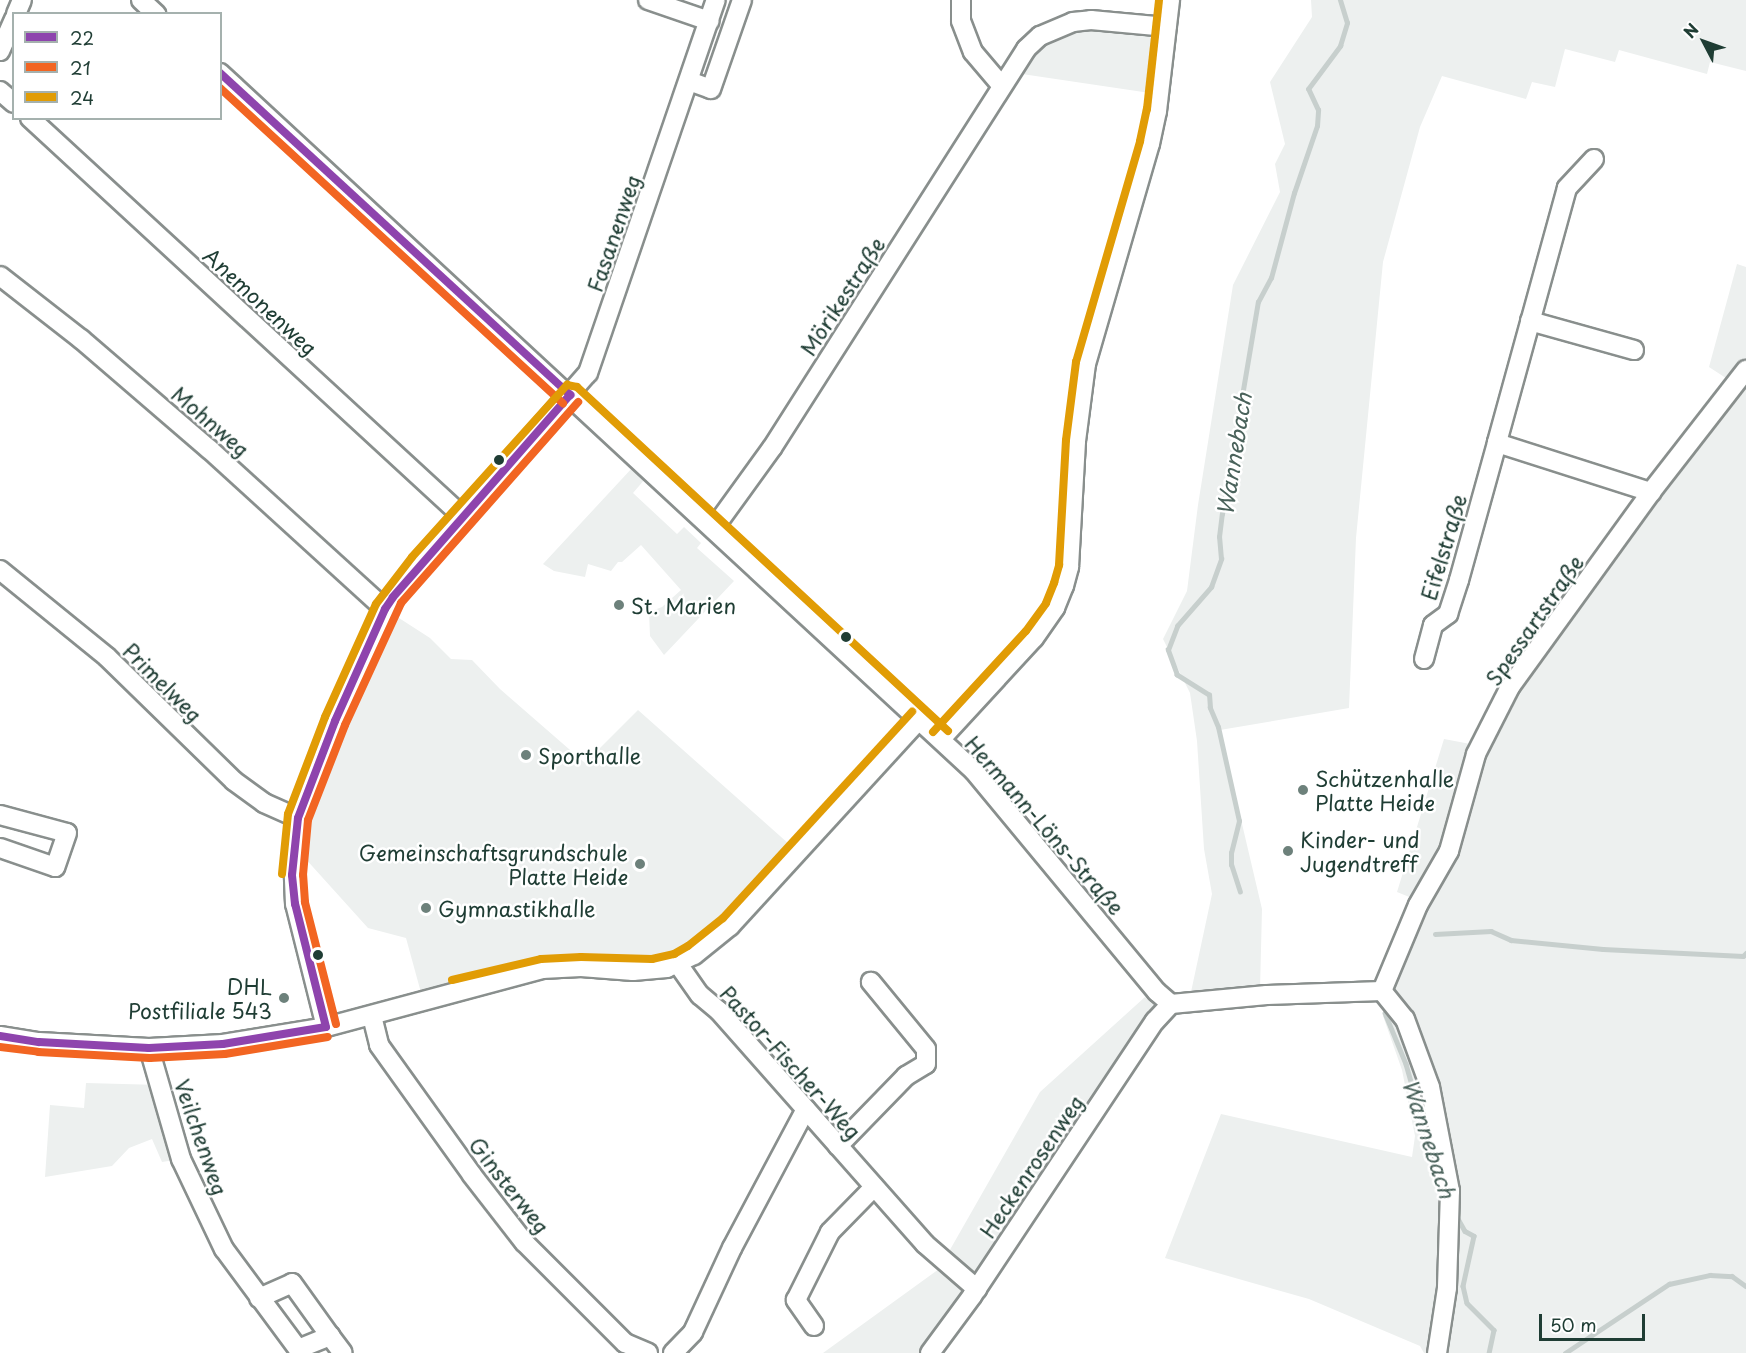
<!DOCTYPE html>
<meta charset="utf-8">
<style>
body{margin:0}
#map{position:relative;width:1746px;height:1353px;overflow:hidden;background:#fff;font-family:"Playpen Sans",sans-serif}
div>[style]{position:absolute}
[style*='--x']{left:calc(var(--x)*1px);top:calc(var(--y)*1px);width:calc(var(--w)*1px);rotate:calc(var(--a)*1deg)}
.built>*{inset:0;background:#edf0ef}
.stream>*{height:4.5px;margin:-2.25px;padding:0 2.25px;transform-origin:2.25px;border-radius:2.25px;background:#c7cfcd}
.roads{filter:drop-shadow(2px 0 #898f8d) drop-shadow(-2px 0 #898f8d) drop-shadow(0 2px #898f8d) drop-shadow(0 -2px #898f8d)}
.minor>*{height:18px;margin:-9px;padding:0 9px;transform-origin:9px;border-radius:9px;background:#fff}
.bus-1>*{height:8px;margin:-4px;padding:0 4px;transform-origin:4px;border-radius:4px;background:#8e44ad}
.bus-2>*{height:8px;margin:-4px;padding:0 4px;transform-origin:4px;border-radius:4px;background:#f26522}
.bus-3>*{height:8px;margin:-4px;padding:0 4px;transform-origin:4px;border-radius:4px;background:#e19c05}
.dots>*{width:16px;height:16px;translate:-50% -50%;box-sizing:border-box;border:3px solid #fff;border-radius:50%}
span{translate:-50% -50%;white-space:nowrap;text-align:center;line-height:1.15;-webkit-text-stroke:5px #fff;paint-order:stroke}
.street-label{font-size:21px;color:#1f3d34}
.poi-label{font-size:21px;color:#1f3d34}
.left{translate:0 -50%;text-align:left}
.right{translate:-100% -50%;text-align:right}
.water-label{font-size:22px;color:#4a625b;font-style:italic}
.legend{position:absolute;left:12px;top:12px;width:210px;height:108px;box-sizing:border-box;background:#fff;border:2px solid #a5b1ae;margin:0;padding:8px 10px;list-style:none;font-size:18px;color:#1f3d34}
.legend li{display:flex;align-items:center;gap:12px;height:30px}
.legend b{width:30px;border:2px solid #a5b1ae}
.north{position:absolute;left:1674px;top:12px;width:60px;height:60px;-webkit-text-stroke:4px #fff;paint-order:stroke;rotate:311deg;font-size:16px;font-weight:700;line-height:24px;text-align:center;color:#1f3d34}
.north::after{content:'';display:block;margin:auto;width:21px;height:27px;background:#1f3d34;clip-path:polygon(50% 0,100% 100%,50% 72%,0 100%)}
.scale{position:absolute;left:1539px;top:1314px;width:106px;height:27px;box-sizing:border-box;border:3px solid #1f3d34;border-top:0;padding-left:8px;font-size:18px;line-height:21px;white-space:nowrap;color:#1f3d34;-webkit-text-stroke:4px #fff;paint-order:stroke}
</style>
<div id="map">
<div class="built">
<i style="clip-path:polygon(1311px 0,1746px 0,1746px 71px,1710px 62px,1707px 74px,1619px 50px,1615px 62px,1565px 49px,1555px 87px,1532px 82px,1526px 99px,1442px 76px,1420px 127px,1383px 262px,1356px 538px,1349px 708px,1220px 730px,1262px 909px,1260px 990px,1205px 996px,1191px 992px,1212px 894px,1204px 849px,1197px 741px,1190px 693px,1163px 639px,1187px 591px,1198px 505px,1233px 285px,1280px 192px,1275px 164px,1285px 144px,1270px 82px,1312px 17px)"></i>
<i style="clip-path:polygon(1076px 27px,1137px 31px,1149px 36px,1156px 46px,1150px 93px,1022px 74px,1035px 55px,1054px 39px)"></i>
<i style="clip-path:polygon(evenodd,1737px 264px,1746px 267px,1746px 1353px,1424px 1353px,1420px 1346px,1309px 1299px,1165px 1258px,1221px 1114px,1412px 1157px,1415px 1136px,1402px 1070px,1383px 1016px,1391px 1014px,1382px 991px,1424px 903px,1397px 892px,1444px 739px,1481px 746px,1511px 687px,1735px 384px,1709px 367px,1737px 264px,1406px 1041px,1430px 1087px,1447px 1182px,1406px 1041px)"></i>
<i style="clip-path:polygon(633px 467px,645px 479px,633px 493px,677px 534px,684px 527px,701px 543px,697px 548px,734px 581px,664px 655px,650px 636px,649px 612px,662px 607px,681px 590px,641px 545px,622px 562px,618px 562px,611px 571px,588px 564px,585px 577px,554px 571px,543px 564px)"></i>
<i style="clip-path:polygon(385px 609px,430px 638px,451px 659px,472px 660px,500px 689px,585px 763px,638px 710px,798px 852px,678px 964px,581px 967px,423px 1000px,406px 938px,368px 928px,294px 846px)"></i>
<i style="clip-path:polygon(1145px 997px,1156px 1007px,943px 1326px,925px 1348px,920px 1353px,823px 1353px,939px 1269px,1040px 1092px)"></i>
<i style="clip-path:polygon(86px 1083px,160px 1085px,181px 1159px,162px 1162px,152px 1139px,129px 1148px,112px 1166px,45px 1177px,50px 1105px,84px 1108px)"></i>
</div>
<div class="stream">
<i style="--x:1240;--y:892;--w:28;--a:-108"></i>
<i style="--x:1231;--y:865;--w:12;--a:-90"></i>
<i style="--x:1231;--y:853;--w:33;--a:-76"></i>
<i style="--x:1239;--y:821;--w:96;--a:-102.6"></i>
<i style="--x:1218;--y:727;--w:21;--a:-113"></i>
<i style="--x:1210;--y:708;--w:13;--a:-94"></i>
<i style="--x:1209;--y:695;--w:38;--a:-148"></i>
<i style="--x:1177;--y:675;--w:27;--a:-110"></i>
<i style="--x:1168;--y:650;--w:26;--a:-69"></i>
<i style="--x:1177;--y:626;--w:52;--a:-48.9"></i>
<i style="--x:1211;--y:587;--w:30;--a:-70"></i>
<i style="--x:1221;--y:559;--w:22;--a:-95"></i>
<i style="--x:1219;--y:537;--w:23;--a:-83"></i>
<i style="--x:1222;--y:514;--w:215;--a:-80.4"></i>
<i style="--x:1258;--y:302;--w:27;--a:-62"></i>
<i style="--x:1271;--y:278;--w:88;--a:-74.9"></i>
<i style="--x:1294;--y:193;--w:71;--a:-71.1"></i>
<i style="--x:1317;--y:126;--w:16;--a:-86"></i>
<i style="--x:1318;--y:110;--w:23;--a:-115"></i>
<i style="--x:1308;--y:89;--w:54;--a:-53.3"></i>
<i style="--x:1340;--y:46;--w:24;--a:-73"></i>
<i style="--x:1347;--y:23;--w:24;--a:-107"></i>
<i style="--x:1435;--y:934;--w:56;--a:-3.1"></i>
<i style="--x:1491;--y:931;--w:22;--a:24"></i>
<i style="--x:1511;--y:940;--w:92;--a:5.6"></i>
<i style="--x:1603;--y:949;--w:140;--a:2.9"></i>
<i style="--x:1743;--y:956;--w:4;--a:-45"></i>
<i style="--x:1385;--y:1013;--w:55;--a:67.6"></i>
<i style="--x:1406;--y:1064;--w:112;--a:74"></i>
<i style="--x:1456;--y:1215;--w:18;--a:61"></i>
<i style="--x:1465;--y:1231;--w:10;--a:29"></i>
<i style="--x:1474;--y:1236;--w:51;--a:102.4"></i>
<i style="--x:1463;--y:1286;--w:17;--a:77"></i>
<i style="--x:1467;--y:1303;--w:38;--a:45"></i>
<i style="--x:1494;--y:1330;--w:24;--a:102"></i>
<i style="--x:1565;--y:1353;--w:125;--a:-33.6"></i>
<i style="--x:1669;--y:1284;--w:42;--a:-12.4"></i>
<i style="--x:1710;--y:1275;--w:22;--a:3"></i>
<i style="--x:1732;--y:1276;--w:17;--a:36"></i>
</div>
<div class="roads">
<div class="minor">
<i style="--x:141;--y:0;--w:21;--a:43"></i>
<i style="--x:648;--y:0;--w:65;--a:19"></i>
<i style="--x:961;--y:0;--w:21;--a:90"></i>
<i style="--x:961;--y:21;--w:33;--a:69"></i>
<i style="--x:973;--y:52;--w:43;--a:49.7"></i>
<i style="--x:16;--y:14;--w:15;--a:-67"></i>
<i style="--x:0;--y:51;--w:35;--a:-66"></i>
<i style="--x:220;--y:73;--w:1027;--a:42.79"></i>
<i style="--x:974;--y:771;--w:287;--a:50.4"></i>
<i style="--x:1157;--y:992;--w:18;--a:41"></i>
<i style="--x:1171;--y:1004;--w:96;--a:-5.4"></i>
<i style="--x:1267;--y:995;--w:115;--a:-2"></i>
<i style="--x:689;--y:81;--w:23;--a:20"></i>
<i style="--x:711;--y:89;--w:94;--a:-70.8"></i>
<i style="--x:0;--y:91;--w:18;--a:41"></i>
<i style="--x:30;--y:118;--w:587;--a:42.65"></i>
<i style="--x:1594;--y:159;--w:40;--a:133"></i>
<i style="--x:1567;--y:188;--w:264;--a:105.4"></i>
<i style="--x:1497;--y:443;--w:162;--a:17.7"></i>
<i style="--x:0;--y:276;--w:103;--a:37.9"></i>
<i style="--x:81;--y:339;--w:169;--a:40.7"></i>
<i style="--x:209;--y:449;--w:238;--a:42.3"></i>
<i style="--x:1530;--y:321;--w:108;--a:15.6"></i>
<i style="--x:714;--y:528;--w:99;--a:-54.1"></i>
<i style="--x:772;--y:448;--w:473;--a:-57.5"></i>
<i style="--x:1026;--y:49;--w:19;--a:-43"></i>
<i style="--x:1040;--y:36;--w:36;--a:-23"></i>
<i style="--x:1073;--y:22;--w:18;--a:-6"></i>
<i style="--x:1091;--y:20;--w:76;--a:5.3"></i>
<i style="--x:0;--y:570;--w:138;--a:39.1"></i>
<i style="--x:107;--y:657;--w:177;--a:44.3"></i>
<i style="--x:234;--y:781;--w:37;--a:36"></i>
<i style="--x:264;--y:803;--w:37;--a:24"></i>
<i style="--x:1424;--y:659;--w:35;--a:-75"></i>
<i style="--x:1433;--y:625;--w:19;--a:-36"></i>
<i style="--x:1448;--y:614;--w:36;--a:-72"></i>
<i style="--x:1459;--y:580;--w:142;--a:-74.5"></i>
<i style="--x:941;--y:739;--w:137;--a:-47.4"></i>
<i style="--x:1034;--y:638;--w:37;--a:-55"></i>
<i style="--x:1055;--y:608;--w:24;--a:-68"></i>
<i style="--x:1064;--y:586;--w:20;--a:-75"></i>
<i style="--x:1069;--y:567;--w:126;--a:-86.8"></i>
<i style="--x:1076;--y:441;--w:78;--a:-82.6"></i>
<i style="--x:1086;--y:364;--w:229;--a:-73.8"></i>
<i style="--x:1150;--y:144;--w:34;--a:-78"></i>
<i style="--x:1157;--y:111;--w:112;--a:-83.3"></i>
<i style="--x:0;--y:815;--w:69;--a:15"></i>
<i style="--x:67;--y:833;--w:36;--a:109"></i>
<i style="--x:55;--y:867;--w:58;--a:-160.9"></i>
<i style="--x:678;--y:964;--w:38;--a:55"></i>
<i style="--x:700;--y:995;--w:25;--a:40"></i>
<i style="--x:719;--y:1011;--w:311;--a:48.5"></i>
<i style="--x:925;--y:1244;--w:69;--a:40.9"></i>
<i style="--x:1382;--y:991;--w:93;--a:-67.3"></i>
<i style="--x:1418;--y:905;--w:62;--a:-60.1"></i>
<i style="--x:1449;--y:851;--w:101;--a:-74.4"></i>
<i style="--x:1476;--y:754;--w:75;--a:-63.1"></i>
<i style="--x:1510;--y:687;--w:241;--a:-54.1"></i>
<i style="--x:1651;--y:492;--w:155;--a:-52.1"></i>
<i style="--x:1382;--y:991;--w:36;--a:51"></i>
<i style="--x:1405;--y:1019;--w:72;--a:69.8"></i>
<i style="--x:1430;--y:1087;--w:106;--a:79.1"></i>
<i style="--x:1450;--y:1191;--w:97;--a:91.8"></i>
<i style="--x:1447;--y:1288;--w:66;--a:98.7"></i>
<i style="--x:372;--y:1016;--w:30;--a:76"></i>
<i style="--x:379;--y:1045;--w:160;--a:54.4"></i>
<i style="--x:472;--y:1175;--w:85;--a:52.2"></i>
<i style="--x:524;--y:1242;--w:143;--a:45"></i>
<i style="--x:625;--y:1343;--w:25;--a:23"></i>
<i style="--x:326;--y:1027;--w:127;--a:-104.1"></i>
<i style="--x:295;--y:904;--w:48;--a:-92.4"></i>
<i style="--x:293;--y:856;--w:38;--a:-83"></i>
<i style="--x:298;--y:818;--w:104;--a:-69.1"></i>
<i style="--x:335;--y:721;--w:123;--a:-65.9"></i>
<i style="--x:385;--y:609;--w:57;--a:-52.1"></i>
<i style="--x:420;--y:564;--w:254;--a:-48.7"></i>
<i style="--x:588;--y:373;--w:394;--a:-71.1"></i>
<i style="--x:0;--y:1036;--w:39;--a:9"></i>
<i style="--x:39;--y:1042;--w:110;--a:3.1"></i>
<i style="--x:149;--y:1048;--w:74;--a:-3.1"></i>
<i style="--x:223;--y:1044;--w:104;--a:-9.4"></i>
<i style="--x:326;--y:1027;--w:224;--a:-15"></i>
<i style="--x:542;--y:969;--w:39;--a:-3"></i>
<i style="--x:581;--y:967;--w:52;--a:4.4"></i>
<i style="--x:633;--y:971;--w:34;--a:-5"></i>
<i style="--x:667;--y:968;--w:30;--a:-26"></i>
<i style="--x:694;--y:955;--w:46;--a:-38.9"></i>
<i style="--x:730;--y:926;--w:281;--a:-47.5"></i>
<i style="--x:149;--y:1048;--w:116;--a:73.9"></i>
<i style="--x:181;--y:1159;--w:100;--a:64.5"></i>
<i style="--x:224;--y:1249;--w:124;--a:53.5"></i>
<i style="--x:298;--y:1349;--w:35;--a:-22"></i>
<i style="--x:330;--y:1336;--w:21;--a:53"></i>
<i style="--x:838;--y:1146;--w:98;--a:-45.8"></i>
<i style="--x:906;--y:1076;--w:23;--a:-31"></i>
<i style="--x:926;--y:1064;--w:15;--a:-90"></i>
<i style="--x:926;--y:1049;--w:87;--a:-129.4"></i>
<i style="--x:259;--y:1298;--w:36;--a:-24"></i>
<i style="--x:292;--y:1283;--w:65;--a:54.4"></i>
<i style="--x:814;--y:1326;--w:32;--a:-125"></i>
<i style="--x:796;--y:1300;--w:76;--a:-63.4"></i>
<i style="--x:830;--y:1232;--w:63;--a:-45.6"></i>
<i style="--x:673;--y:1353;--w:29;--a:-46"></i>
<i style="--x:693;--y:1332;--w:93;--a:-65.1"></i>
<i style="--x:732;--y:1248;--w:157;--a:-62"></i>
<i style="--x:930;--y:1353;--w:71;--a:-53.6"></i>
<i style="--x:972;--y:1296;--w:330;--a:-56.4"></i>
<i style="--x:1155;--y:1021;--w:23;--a:-47"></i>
</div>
</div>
<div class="bus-1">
<i style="--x:220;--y:73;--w:476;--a:42.6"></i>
<i style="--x:326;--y:1027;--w:127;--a:-104.1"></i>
<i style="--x:295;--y:904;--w:29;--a:-96"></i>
<i style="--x:292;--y:875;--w:57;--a:-84"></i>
<i style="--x:298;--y:818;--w:104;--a:-69.1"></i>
<i style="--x:335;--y:721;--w:123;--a:-65.9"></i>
<i style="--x:385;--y:609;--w:14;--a:-56"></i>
<i style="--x:393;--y:597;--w:269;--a:-48.8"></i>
<i style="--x:0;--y:1036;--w:39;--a:9"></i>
<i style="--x:39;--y:1042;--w:110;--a:3.1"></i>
<i style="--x:149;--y:1048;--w:74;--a:-3.1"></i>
<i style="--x:223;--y:1044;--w:104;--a:-9.4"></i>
</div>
<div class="bus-2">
<i style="--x:220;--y:88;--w:466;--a:42.6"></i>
<i style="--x:336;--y:1024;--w:126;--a:-104.3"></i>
<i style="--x:305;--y:902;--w:27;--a:-94"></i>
<i style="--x:303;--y:875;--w:55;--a:-84.8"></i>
<i style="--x:308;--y:820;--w:102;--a:-68.7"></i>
<i style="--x:345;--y:725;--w:134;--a:-65.3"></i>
<i style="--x:401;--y:603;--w:268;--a:-48.6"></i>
<i style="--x:0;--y:1047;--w:38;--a:7"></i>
<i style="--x:38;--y:1052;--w:112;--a:3.1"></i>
<i style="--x:150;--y:1058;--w:75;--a:-3.1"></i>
<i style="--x:225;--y:1054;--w:104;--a:-9.4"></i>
</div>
<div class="bus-3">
<i style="--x:933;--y:732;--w:137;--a:-47.4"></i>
<i style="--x:1026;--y:631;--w:34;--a:-54"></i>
<i style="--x:1046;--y:603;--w:22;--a:-68"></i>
<i style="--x:1054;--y:583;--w:19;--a:-74"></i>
<i style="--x:1059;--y:565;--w:125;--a:-86.8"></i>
<i style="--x:1066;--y:440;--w:79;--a:-82.7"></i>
<i style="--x:1076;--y:362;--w:230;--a:-73.8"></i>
<i style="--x:1140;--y:141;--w:33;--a:-78"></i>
<i style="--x:1147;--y:109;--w:110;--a:-83.7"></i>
<i style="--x:282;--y:874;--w:60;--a:-84.3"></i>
<i style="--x:288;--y:814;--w:104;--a:-69.1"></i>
<i style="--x:325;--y:717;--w:124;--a:-65.7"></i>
<i style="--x:376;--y:604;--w:59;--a:-52.5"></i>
<i style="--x:412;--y:557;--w:232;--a:-48"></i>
<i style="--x:567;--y:385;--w:10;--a:11"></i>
<i style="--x:577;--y:387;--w:506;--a:42.84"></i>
<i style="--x:452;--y:980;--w:91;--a:-13.3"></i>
<i style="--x:541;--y:959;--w:40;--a:-2.9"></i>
<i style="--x:581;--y:957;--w:71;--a:1.6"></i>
<i style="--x:652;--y:959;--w:23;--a:-13"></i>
<i style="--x:674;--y:954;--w:16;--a:-30"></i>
<i style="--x:688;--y:946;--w:45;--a:-38.7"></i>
<i style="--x:723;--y:918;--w:280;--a:-47.5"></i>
</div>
<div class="dots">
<i style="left:499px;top:460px;background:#1f3d34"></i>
<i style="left:619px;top:605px;background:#6d817b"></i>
<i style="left:846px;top:637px;background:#1f3d34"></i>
<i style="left:526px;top:755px;background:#6d817b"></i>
<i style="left:1303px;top:790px;background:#6d817b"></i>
<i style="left:1288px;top:851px;background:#6d817b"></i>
<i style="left:640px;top:864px;background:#6d817b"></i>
<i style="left:426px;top:908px;background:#6d817b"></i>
<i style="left:318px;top:955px;background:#1f3d34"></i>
<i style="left:284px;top:998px;background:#6d817b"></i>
</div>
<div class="street-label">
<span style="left:613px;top:233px;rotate:-71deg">Fasanenweg</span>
<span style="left:842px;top:296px;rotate:-57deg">Mörikestraße</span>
<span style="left:261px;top:301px;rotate:43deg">Anemonenweg</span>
<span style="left:211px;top:421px;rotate:41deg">Mohnweg</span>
<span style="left:1443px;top:547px;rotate:-73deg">Eifelstraße</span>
<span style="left:1534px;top:620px;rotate:-55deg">Spessartstraße</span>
<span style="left:163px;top:682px;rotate:45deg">Primelweg</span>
<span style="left:1045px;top:825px;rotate:49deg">Hermann-Löns-Straße</span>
<span style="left:791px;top:1062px;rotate:48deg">Pastor-Fischer-Weg</span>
<span style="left:202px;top:1137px;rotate:71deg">Veilchenweg</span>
<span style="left:1031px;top:1166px;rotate:-56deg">Heckenrosenweg</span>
<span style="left:510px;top:1185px;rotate:52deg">Ginsterweg</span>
</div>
<div class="poi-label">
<span class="left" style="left:631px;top:605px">St. Marien</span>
<span class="left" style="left:538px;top:755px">Sporthalle</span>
<span class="left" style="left:1315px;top:790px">Schützenhalle<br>Platte Heide</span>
<span class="left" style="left:1300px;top:851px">Kinder- und<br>Jugendtreff</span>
<span class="right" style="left:628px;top:864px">Gemeinschaftsgrundschule<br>Platte Heide</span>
<span class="left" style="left:438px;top:908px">Gymnastikhalle</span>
<span class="right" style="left:272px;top:998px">DHL<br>Postfiliale 543</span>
</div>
<div class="water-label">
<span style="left:1233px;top:454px;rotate:-81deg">Wannebach</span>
<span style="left:1430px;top:1138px;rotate:72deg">Wannebach</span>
</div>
<ul class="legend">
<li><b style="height:8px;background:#8e44ad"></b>22</li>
<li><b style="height:8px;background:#f26522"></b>21</li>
<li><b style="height:8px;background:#e19c05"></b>24</li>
</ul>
<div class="north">N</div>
<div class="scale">50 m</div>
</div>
